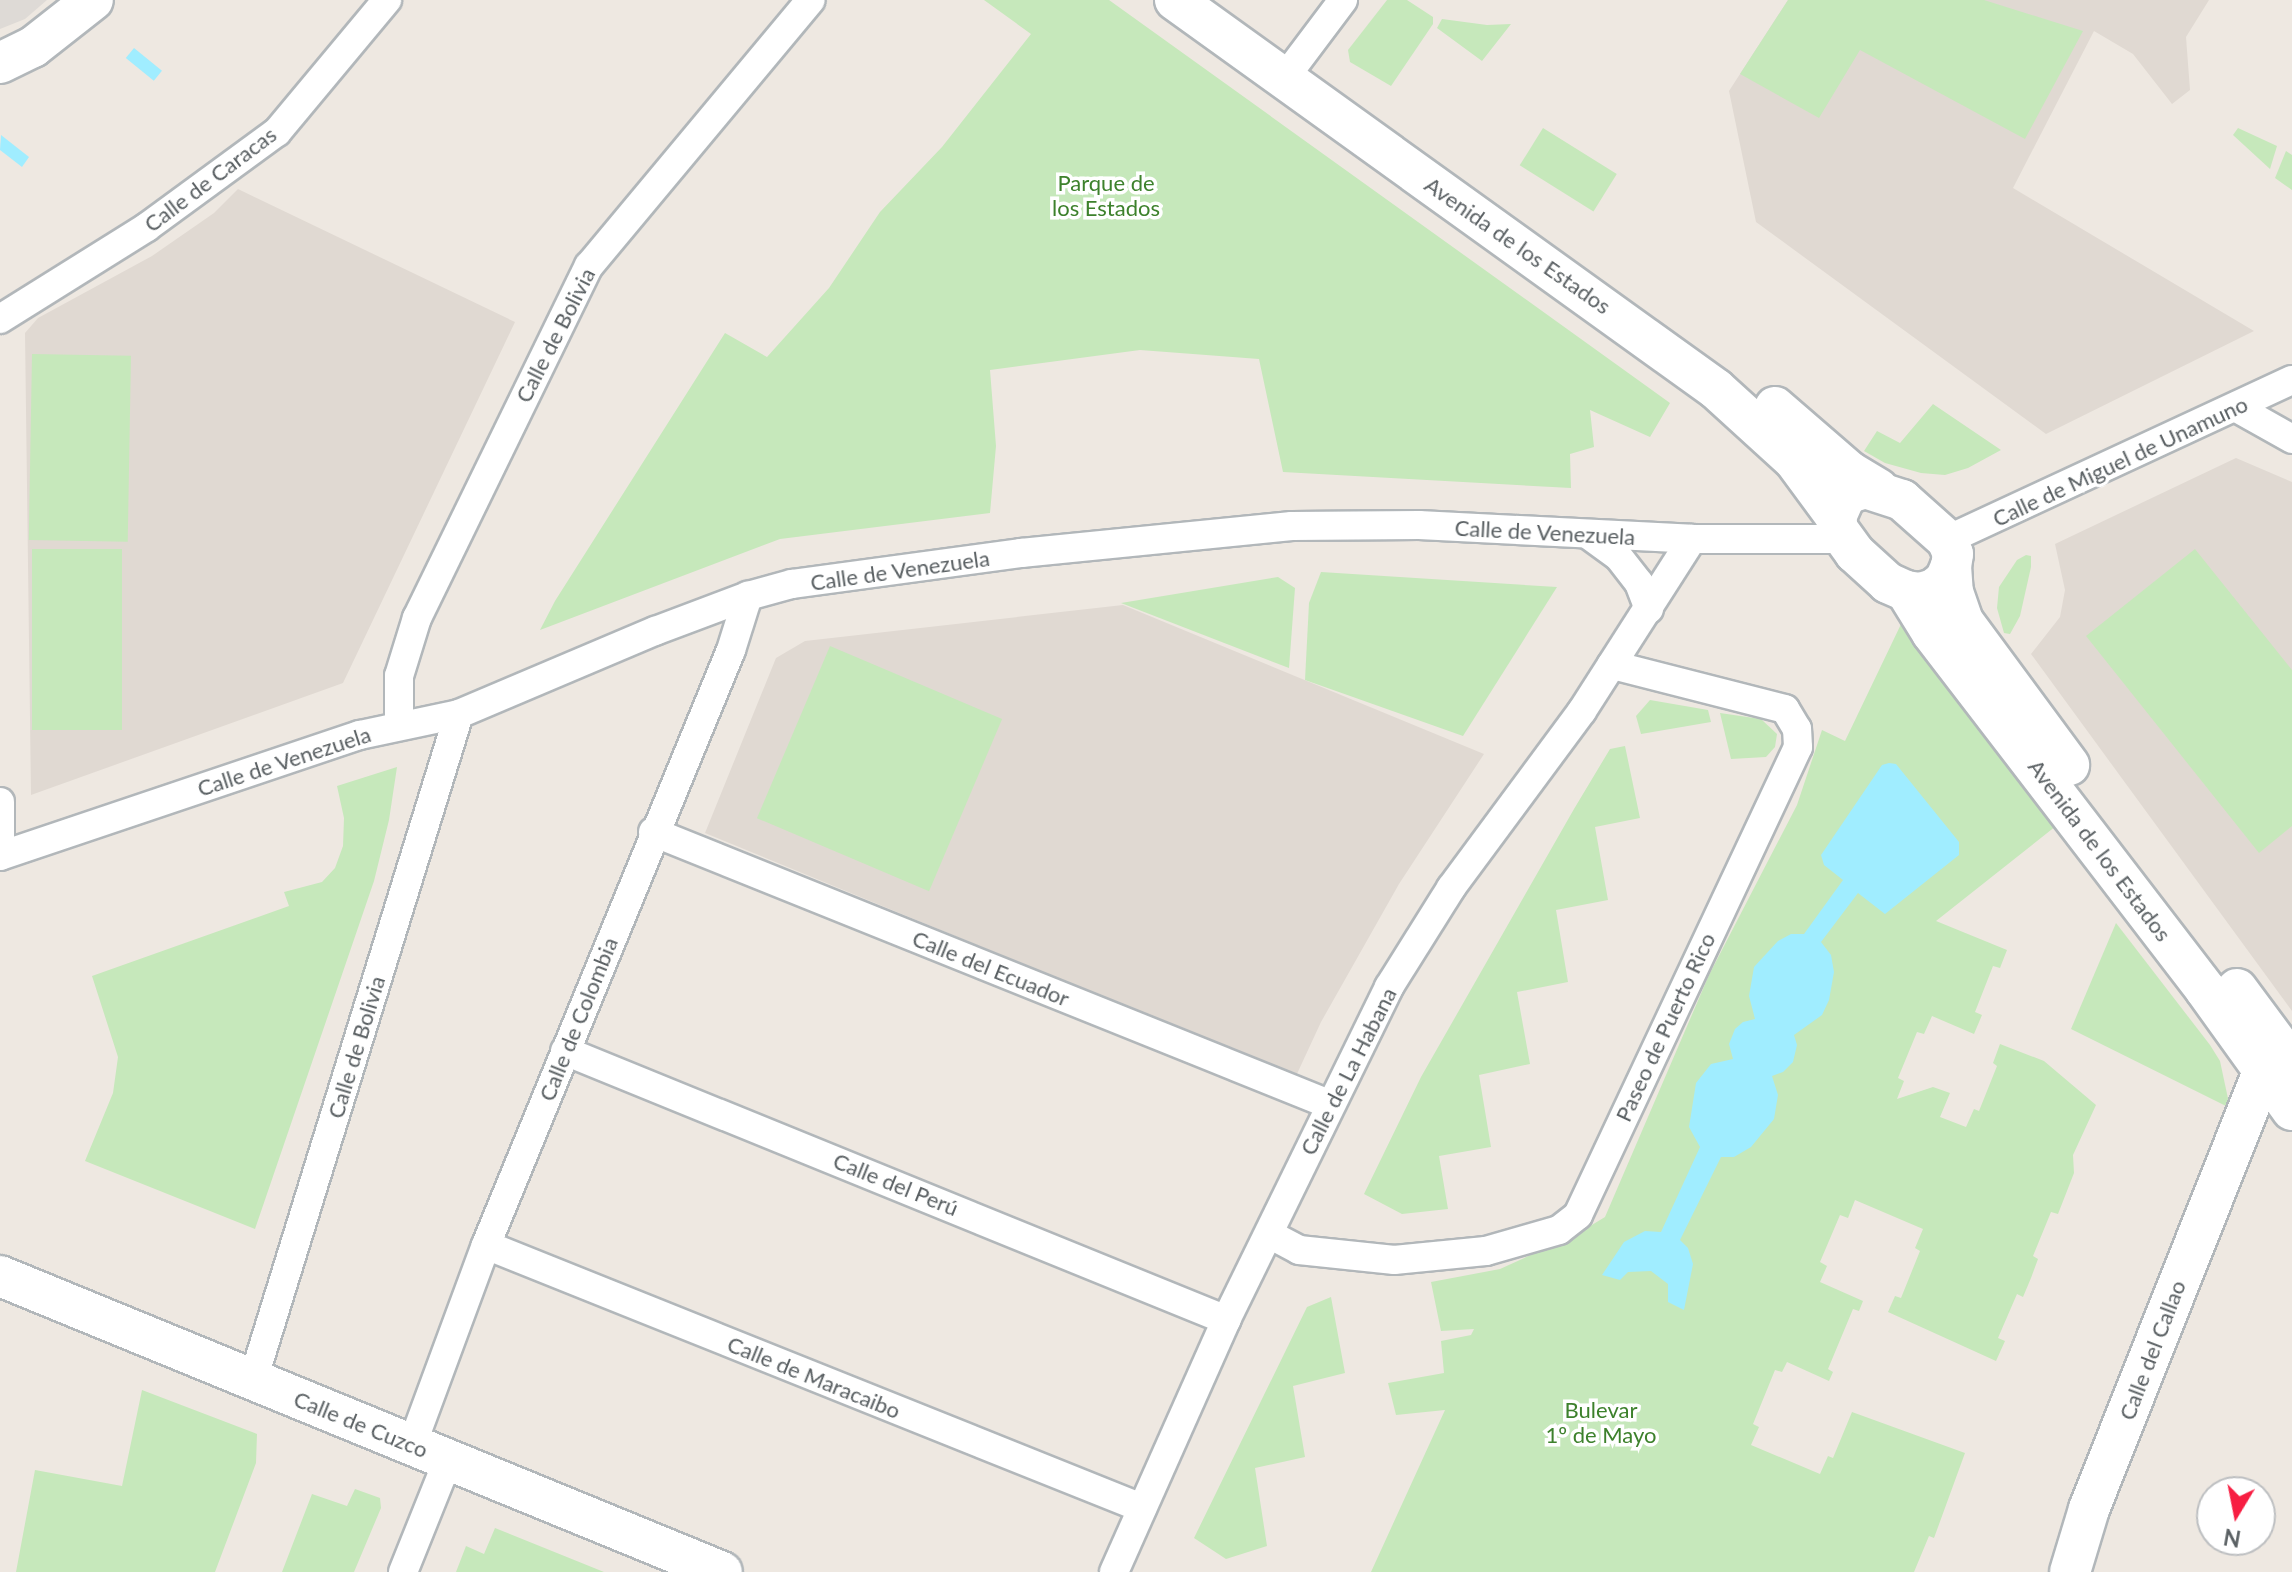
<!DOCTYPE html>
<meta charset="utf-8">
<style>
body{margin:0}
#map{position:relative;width:2292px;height:1572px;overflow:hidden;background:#eee8e1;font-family:Lato,sans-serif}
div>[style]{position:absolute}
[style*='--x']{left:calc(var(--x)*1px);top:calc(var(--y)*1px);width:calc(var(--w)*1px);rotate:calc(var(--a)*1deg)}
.industrial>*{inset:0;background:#dedad6}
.education>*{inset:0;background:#e0d9d2}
.green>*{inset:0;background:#c6e8bb;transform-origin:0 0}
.water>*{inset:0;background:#a0edff;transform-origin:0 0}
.roads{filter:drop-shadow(2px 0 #b2b7ba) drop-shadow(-2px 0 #b2b7ba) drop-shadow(0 2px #b2b7ba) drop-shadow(0 -2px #b2b7ba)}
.street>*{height:28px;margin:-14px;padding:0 14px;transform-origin:14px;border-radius:14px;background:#fff}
.secondary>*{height:40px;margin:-20px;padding:0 20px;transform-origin:20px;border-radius:20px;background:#fff}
span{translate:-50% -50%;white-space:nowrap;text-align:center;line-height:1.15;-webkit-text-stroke:7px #fff;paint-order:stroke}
.street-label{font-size:22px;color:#5a6063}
.park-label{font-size:22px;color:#3d812c}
.north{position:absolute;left:2196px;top:1476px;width:80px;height:80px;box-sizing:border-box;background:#fff;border:2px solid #bdbfc1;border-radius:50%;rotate:190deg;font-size:22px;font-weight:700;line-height:32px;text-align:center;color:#5a6063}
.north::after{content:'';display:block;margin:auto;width:28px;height:36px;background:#f71e42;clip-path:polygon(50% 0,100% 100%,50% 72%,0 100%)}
</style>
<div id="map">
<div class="industrial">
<i style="clip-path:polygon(0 0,47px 0,25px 19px,0 29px)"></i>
</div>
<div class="education">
<i style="clip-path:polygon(1788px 0,2209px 0,2186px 37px,2190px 90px,2172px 104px,2133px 54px,2094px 31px,2013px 188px,2254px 331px,2046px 434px,1756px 222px,1729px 91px)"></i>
<i style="clip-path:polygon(238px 189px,515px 322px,343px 683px,31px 795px,25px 333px,38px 318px,152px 256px,214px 213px)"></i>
<i style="clip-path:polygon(2236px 458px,2292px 482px,2292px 1011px,2031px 654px,2060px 617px,2065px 590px,2055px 544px)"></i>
<i style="clip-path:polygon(1123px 605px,1484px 754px,1399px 884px,1321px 1022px,1296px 1076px,705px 833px,776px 658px,805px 641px)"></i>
</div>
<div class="green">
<i style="clip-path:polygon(984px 0,1109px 0,1670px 403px,1650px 437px,1590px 410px,1594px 447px,1570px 454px,1571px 488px,1283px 472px,1259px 359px,1140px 350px,990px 370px,996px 446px,990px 513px,780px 539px,540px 630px,555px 601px,725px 333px,767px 357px,829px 288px,880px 212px,942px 147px,1031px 34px)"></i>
<i style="clip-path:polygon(1387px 0,1407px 0,1433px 17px,1433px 24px,1391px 86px,1350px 62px,1348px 50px)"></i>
<i style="clip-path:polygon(1788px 0,1984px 0,2083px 31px,2025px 139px,1860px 50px,1819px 118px,1740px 74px)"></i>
<i style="clip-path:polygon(1442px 19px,1487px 25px,1511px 24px,1482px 61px,1437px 28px)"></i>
<i style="left:1543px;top:128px;width:87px;height:44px;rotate:32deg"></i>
<i style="clip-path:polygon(2238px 128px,2277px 146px,2270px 169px,2233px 135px)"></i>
<i style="clip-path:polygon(2286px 151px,2292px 155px,2292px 190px,2275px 178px)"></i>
<i style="left:32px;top:354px;width:99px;height:186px;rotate:1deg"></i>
<i style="clip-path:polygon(1933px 404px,2001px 450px,1968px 468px,1945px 475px,1921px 473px,1885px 463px,1864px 451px,1877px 431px,1900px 443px)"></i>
<i style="left:122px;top:549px;width:181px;height:90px;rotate:90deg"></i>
<i style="clip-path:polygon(2195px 549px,2292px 670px,2292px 826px,2259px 853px,2086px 636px)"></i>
<i style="clip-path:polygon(2026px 555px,2031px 556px,2031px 567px,2020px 616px,2010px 634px,2004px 633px,1997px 608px,1999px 587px,2017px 560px)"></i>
<i style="clip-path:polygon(1321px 572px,1557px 587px,1463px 736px,1305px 680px,1309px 603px)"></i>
<i style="clip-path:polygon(1278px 577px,1295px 588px,1289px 668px,1121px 603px)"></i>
<i style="clip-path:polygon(1903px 620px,2056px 826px,1936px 921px,2007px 950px,2000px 968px,1993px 966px,1975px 1012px,1982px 1015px,1974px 1034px,1932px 1016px,1924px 1034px,1917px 1032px,1898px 1078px,1904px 1081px,1897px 1099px,1933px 1087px,1950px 1093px,1940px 1117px,1966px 1127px,1974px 1109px,1979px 1111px,1997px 1066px,1993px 1063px,2000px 1044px,2044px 1061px,2096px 1105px,2073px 1155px,2074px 1173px,2058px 1214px,2051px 1212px,2033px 1256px,2038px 1259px,2031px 1278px,2023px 1297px,2017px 1294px,1998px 1338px,2005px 1341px,1996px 1361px,1888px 1312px,1895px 1296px,1901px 1298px,1920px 1251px,1915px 1248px,1923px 1229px,1855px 1200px,1848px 1218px,1840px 1215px,1820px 1262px,1827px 1266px,1820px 1282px,1863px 1301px,1859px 1311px,1853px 1309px,1828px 1369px,1833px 1372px,1829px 1381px,1787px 1362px,1782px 1372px,1775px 1370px,1753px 1424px,1759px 1427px,1751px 1445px,1820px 1474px,1828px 1456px,1833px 1458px,1852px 1412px,1965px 1453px,1934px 1538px,1929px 1536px,1914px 1572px,1371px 1572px,1445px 1410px,1396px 1415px,1388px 1383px,1444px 1373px,1441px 1341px,1471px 1335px,1474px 1329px,1441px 1331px,1431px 1282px,1500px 1269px,1577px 1234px,1605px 1217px,1709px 975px,1797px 805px,1822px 730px,1845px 741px)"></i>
<i style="left:830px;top:646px;width:187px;height:187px;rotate:23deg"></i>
<i style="clip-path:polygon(1650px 700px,1708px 710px,1711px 722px,1641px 734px,1636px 716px)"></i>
<i style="clip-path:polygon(1720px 713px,1761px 719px,1777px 734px,1775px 747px,1766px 757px,1731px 759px)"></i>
<i style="clip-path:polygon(1625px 746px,1640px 818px,1595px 827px,1608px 900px,1556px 910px,1568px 982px,1517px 992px,1530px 1064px,1479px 1075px,1491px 1147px,1439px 1156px,1448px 1209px,1402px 1214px,1364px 1194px,1421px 1077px,1574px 809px,1610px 749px)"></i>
<i style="clip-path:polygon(397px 767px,389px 820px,374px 881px,255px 1229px,85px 1161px,113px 1093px,118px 1057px,92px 976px,289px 906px,284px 892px,322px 882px,335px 868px,343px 846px,344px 818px,337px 786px)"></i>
<i style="clip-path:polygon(2116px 923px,2210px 1045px,2220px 1061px,2230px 1108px,2071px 1029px)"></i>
<i style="clip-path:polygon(1331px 1297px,1345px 1373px,1293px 1386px,1305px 1457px,1255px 1468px,1267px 1546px,1226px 1559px,1194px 1538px,1307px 1307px)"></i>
<i style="clip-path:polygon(142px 1390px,257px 1434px,256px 1463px,215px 1572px,16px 1572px,35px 1470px,122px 1486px)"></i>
<i style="clip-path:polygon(355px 1489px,380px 1498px,381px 1508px,354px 1572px,282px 1572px,312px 1494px,347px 1506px)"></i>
<i style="clip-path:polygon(495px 1528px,604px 1572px,456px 1572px,466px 1546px,484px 1554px)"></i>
</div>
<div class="water">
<i style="left:134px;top:48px;width:36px;height:13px;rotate:39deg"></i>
<i style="clip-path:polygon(1px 135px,29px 157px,22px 167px,0 150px)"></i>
<i style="clip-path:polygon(1889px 763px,1896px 764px,1959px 842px,1959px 855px,1885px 914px,1858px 893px,1821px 942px,1831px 955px,1834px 972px,1829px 1000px,1822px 1015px,1794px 1035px,1797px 1045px,1793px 1062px,1783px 1072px,1772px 1076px,1778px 1095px,1774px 1119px,1751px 1147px,1734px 1157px,1721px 1157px,1680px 1240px,1688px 1248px,1693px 1264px,1684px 1310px,1668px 1302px,1668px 1284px,1651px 1271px,1628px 1272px,1620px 1280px,1602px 1275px,1624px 1242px,1645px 1231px,1661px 1232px,1700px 1147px,1689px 1127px,1696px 1083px,1711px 1064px,1733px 1059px,1729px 1044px,1735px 1029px,1743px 1022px,1755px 1019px,1749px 996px,1754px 967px,1778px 941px,1791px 934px,1804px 934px,1843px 880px,1824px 865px,1821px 855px,1882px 765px)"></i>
</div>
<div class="roads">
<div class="street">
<i style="--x:1283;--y:80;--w:100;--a:-53.1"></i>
<i style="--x:0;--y:319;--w:173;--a:-32"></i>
<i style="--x:147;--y:227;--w:161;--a:-36.2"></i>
<i style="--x:277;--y:132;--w:172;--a:-50.2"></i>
<i style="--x:2237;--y:408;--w:63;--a:29.4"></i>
<i style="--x:1590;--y:536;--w:34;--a:36"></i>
<i style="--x:1618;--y:556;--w:34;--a:52"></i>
<i style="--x:1639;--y:583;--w:28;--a:69"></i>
<i style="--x:1947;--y:540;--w:380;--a:-24.9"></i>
<i style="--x:399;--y:724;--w:48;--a:-90"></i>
<i style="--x:399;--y:676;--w:61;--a:-72.8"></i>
<i style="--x:417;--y:618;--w:392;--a:-64"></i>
<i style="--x:589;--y:266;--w:346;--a:-50.2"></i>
<i style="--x:0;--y:802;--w:54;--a:90"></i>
<i style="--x:653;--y:832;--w:729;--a:21.92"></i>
<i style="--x:0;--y:856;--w:380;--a:-18.6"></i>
<i style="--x:360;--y:735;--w:101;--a:-12"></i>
<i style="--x:459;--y:714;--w:213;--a:-23"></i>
<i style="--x:655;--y:631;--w:99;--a:-20.6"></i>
<i style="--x:748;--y:596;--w:46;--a:-15.3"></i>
<i style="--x:792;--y:584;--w:231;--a:-7.7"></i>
<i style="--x:1021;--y:553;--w:272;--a:-5.7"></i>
<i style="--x:1292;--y:526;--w:127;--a:-0.5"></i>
<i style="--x:1419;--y:525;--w:273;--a:2.9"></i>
<i style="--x:1692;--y:539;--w:152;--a:0"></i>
<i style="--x:565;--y:1051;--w:714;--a:22.14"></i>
<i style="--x:1269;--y:1234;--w:34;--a:28"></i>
<i style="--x:1299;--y:1250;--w:96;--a:6"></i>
<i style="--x:1394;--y:1260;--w:92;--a:-5.6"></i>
<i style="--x:1486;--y:1251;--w:76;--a:-16"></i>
<i style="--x:1559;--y:1230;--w:24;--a:-38"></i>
<i style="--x:1578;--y:1215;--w:517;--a:-64.82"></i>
<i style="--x:1798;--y:747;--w:18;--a:-93"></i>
<i style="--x:1797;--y:729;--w:23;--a:-121"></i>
<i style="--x:1785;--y:709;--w:179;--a:-165.7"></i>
<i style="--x:486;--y:1245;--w:707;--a:21.85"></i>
<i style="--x:253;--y:1380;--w:697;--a:-72.81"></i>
<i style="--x:412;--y:1445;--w:213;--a:-69.7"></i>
<i style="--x:486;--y:1245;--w:643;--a:-67.62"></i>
<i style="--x:731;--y:650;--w:57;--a:-72.5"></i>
<i style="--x:403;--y:1572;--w:121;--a:-68.1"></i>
<i style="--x:1114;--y:1572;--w:276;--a:-66"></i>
<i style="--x:1226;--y:1320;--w:371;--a:-63.9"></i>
<i style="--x:1389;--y:987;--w:117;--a:-57.9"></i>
<i style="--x:1451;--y:888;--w:220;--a:-53.5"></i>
<i style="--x:1582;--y:711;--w:204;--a:-57.4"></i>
</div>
<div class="secondary">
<i style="--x:1175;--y:0;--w:666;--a:35.72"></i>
<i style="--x:1716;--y:389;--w:105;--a:42.3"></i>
<i style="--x:1794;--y:460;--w:71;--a:53.6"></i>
<i style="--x:0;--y:63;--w:37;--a:-26"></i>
<i style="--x:33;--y:47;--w:76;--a:-38.1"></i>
<i style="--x:1775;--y:407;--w:99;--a:40.9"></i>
<i style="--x:1850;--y:472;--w:33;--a:31"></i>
<i style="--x:1865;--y:488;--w:39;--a:18"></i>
<i style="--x:1902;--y:500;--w:60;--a:41.6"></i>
<i style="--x:1947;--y:540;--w:15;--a:67"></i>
<i style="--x:1953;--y:554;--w:12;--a:99"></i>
<i style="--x:1951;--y:566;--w:15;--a:113"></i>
<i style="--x:1945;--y:580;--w:14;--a:141"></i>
<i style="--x:1934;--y:589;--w:15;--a:164"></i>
<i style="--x:1920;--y:593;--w:14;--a:-172"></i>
<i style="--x:1906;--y:591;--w:20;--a:-156"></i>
<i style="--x:1888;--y:583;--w:45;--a:-137.7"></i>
<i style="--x:1855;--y:553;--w:29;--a:-126"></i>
<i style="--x:1838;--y:530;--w:13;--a:-99"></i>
<i style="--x:1836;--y:517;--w:20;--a:-66"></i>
<i style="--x:1844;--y:499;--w:8;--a:-50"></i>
<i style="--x:1849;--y:493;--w:17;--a:-17"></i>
<i style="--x:1951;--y:566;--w:26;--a:86"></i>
<i style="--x:1953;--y:592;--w:31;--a:71"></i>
<i style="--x:1963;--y:621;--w:179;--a:53.6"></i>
<i style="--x:1906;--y:591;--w:49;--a:58.2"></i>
<i style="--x:1932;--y:633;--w:449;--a:52.5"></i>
<i style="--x:2205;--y:989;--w:149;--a:54.3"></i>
<i style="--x:2237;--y:989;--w:92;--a:53.4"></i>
<i style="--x:0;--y:1276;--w:780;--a:22.29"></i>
<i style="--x:2070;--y:1572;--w:66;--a:-73.2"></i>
<i style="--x:2089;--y:1509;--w:490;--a:-68.3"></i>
</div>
</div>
<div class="street-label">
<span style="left:210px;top:179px;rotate:-37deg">Calle de Caracas</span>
<span style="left:1518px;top:245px;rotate:35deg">Avenida de los Estados</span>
<span style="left:555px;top:335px;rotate:-63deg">Calle de Bolivia</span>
<span style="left:2120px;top:461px;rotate:-25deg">Calle de Miguel de Unamuno</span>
<span style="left:1545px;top:532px;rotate:3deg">Calle de Venezuela</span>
<span style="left:900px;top:570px;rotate:-8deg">Calle de Venezuela</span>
<span style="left:284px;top:761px;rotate:-18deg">Calle de Venezuela</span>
<span style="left:2100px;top:850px;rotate:53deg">Avenida de los Estados</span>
<span style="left:991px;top:968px;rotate:22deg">Calle del Ecuador</span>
<span style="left:578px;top:1019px;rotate:-68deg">Calle de Colombia</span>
<span style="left:1665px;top:1027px;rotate:-65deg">Paseo de Puerto Rico</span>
<span style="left:356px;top:1047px;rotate:-73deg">Calle de Bolivia</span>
<span style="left:1348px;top:1071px;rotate:-63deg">Calle de La Habana</span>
<span style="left:896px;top:1184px;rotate:22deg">Calle del Perú</span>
<span style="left:2152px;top:1350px;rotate:-69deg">Calle del Callao</span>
<span style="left:814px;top:1377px;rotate:22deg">Calle de Maracaibo</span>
<span style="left:361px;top:1424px;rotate:22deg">Calle de Cuzco</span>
</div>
<div class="park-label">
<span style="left:1106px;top:195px">Parque de<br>los Estados</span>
<span style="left:1601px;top:1422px">Bulevar<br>1º de Mayo</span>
</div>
<div class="north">N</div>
</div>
